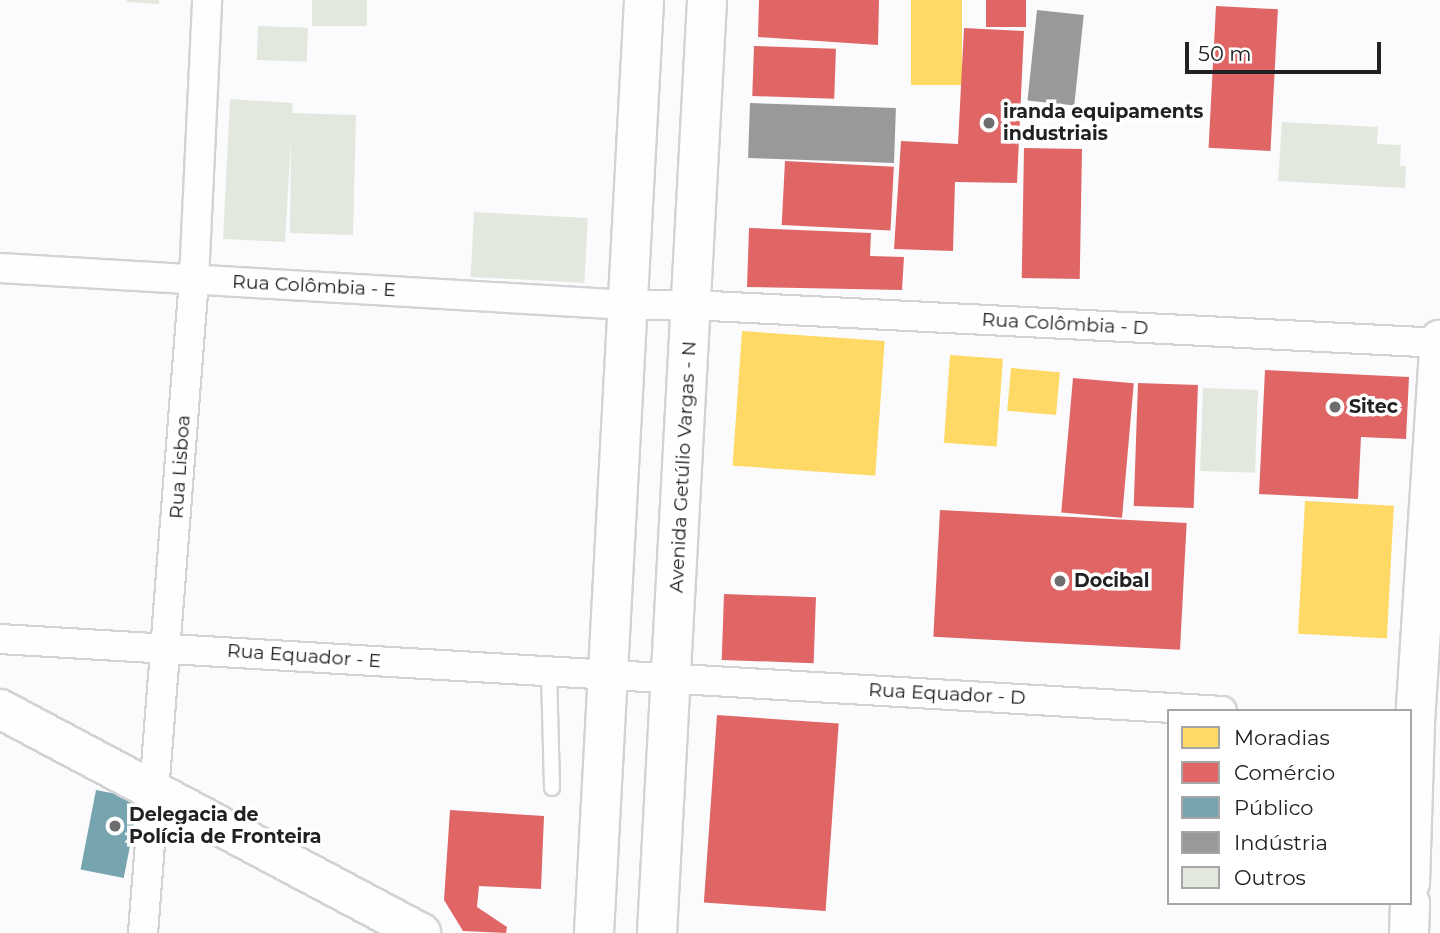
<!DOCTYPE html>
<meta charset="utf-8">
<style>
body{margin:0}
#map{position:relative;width:1440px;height:933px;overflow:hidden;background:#fbfbfd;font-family:Montserrat,sans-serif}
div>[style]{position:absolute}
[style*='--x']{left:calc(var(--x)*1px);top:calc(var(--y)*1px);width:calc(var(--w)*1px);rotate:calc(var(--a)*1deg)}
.homes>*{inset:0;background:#ffd966;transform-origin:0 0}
.shops>*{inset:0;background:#e06666;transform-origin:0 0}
.public>*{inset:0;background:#76a5af;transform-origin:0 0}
.industry>*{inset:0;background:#999;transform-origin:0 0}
.building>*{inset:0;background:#e3e8de;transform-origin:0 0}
.roads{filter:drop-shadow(2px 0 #d3d3d5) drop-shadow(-2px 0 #d3d3d5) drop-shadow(0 2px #d3d3d5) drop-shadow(0 -2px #d3d3d5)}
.lane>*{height:14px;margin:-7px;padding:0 7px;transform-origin:7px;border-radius:7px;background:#fefeff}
.street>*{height:28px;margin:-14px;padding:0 14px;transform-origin:14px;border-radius:14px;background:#fefeff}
.secondary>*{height:38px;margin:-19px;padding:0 19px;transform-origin:19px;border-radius:19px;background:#fefeff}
.dots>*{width:19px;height:19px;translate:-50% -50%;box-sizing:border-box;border:4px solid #fff;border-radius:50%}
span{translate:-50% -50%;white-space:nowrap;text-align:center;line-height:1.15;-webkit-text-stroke:7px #fff;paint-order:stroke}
.poi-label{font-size:19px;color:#212123;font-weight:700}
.left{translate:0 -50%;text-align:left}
.street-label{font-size:19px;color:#212123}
.legend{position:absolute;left:1167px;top:709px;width:245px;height:196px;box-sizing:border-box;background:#fff;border:2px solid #a6a6a7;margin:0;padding:9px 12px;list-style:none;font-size:21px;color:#212123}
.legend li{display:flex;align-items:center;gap:14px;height:35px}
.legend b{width:35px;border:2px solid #a6a6a7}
.scale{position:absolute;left:1185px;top:42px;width:196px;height:32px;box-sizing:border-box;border:4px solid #212123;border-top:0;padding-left:9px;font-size:21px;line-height:24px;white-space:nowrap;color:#212123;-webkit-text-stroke:5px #fff;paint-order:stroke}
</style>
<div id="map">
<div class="homes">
<i style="left:911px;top:0;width:51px;height:85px"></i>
<i style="left:742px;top:331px;width:143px;height:135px;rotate:4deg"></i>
<i style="left:950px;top:355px;width:53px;height:88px;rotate:4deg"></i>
<i style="left:1011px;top:368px;width:49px;height:43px;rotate:5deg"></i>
<i style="left:1305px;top:501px;width:89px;height:133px;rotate:3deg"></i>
</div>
<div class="shops">
<i style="clip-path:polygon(759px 0,879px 0,878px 45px,758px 37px)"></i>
<i style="left:986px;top:0;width:40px;height:27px"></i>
<i style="left:1216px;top:6px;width:62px;height:142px;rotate:3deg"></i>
<i style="clip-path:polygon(964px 28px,1024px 31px,1017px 183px,955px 182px,953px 251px,894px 249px,901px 141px,958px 144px)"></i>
<i style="left:754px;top:46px;width:82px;height:50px;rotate:2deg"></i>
<i style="left:1024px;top:148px;width:58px;height:130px;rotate:1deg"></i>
<i style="left:785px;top:161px;width:109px;height:64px;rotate:3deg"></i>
<i style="clip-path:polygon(749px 228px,871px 233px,870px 256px,904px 257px,902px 290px,747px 287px)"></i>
<i style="clip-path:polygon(1265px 370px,1409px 377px,1406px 439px,1361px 437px,1358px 499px,1259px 494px)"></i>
<i style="left:1073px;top:378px;width:61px;height:135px;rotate:5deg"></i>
<i style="left:1138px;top:383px;width:60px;height:123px;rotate:2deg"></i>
<i style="left:940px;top:510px;width:247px;height:127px;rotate:3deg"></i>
<i style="left:724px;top:594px;width:92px;height:66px;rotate:2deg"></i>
<i style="left:717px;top:715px;width:122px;height:188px;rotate:4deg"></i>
<i style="clip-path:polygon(450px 810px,544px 816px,541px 889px,479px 886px,477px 907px,507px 927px,506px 933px,463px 931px,444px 900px)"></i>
</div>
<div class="public">
<i style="left:96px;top:790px;width:44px;height:81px;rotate:11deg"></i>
</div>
<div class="industry">
<i style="left:1037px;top:10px;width:47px;height:91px;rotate:6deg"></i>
<i style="left:750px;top:103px;width:146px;height:55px;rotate:2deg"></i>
</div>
<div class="building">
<i style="clip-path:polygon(127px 0,159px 0,159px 4px,127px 2px)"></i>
<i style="left:312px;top:0;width:55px;height:26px"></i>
<i style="left:258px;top:26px;width:50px;height:34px;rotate:2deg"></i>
<i style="clip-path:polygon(230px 99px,293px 103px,292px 113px,356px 115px,353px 235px,290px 233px,291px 140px,285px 242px,223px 239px)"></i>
<i style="clip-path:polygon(1282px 122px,1378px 127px,1377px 144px,1401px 145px,1400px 166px,1406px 166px,1405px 188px,1278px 181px)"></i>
<i style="left:474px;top:212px;width:114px;height:65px;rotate:3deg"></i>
<i style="left:1203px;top:388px;width:55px;height:83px;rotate:2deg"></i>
</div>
<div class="roads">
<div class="lane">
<i style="--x:549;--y:672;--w:116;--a:88.5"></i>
</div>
<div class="street">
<i style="--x:0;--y:268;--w:629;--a:3.37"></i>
<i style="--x:628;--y:305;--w:63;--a:0"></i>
<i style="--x:691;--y:305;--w:750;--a:2.9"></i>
<i style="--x:0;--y:639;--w:1224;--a:3.37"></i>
<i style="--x:143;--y:933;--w:656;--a:-85.54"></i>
<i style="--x:194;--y:279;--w:279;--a:-87.3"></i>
</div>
<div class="secondary">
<i style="--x:0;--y:709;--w:477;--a:28"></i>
<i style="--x:1410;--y:883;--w:161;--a:-88.2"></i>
<i style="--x:1415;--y:722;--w:383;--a:-86.3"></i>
<i style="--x:594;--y:933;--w:934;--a:-86.93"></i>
<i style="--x:657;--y:933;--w:934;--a:-86.93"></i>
<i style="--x:1409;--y:933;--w:30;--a:-88"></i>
</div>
</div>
<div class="dots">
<i style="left:989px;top:123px;background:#6d6d6f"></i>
<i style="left:1335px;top:407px;background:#6d6d6f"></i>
<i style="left:1060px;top:581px;background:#6d6d6f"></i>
<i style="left:115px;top:826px;background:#6d6d6f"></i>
</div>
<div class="poi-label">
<span class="left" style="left:1003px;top:123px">iranda equipaments<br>industriais</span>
<span class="left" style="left:1349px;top:407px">Sitec</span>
<span class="left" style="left:1074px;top:581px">Docibal</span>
<span class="left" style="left:129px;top:826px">Delegacia de<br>Polícia de Fronteira</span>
</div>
<div class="street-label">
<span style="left:314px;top:286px;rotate:3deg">Rua Colômbia - E</span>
<span style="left:1065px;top:324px;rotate:3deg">Rua Colômbia - D</span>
<span style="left:180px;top:467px;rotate:-86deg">Rua Lisboa</span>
<span style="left:683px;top:467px;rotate:-87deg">Avenida Getúlio Vargas - N</span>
<span style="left:304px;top:656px;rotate:4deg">Rua Equador - E</span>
<span style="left:947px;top:694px;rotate:3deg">Rua Equador - D</span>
</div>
<ul class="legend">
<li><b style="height:19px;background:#ffd966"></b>Moradias</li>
<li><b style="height:19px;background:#e06666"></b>Comércio</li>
<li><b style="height:19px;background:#76a5af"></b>Público</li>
<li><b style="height:19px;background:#999"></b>Indústria</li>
<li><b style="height:19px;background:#e3e8de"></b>Outros</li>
</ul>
<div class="scale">50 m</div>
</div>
